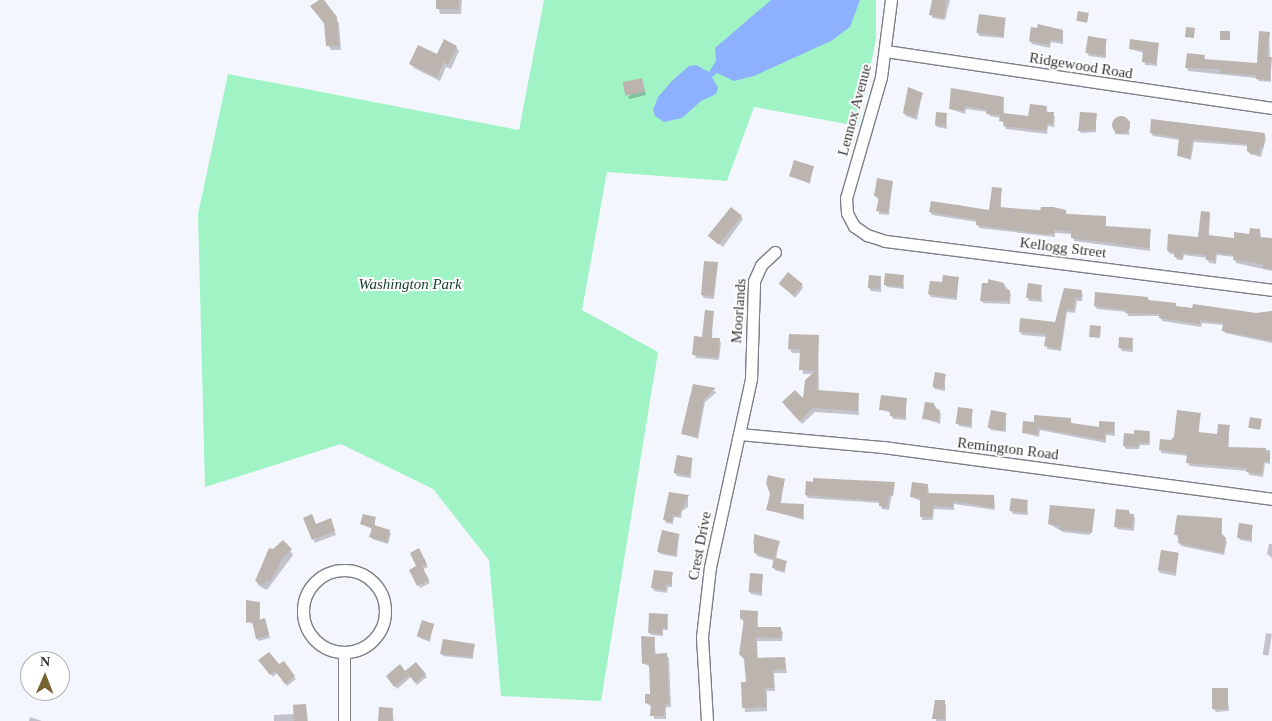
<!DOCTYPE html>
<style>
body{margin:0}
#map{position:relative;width:1272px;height:721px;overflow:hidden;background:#f4f6fe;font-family:Georgia,serif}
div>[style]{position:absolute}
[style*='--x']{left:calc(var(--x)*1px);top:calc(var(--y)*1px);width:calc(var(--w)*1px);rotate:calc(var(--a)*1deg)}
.green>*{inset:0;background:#a0f3c5}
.water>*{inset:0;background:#8db1fe}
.shadow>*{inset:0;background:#0003;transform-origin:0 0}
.building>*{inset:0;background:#bbb4af;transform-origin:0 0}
.round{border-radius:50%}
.roads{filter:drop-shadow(1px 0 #7d7f86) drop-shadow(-1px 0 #7d7f86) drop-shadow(0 1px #7d7f86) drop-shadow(0 -1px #7d7f86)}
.street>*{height:11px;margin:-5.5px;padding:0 5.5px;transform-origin:5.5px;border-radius:5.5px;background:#fff}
.street>.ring{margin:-5.5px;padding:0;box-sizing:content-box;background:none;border:11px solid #fff;border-radius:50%}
span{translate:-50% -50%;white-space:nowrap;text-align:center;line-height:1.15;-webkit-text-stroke:4px #fff;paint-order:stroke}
.street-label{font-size:15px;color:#333437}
.park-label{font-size:15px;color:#133d29;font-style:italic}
.north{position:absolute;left:20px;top:651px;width:50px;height:50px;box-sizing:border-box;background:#fff;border:1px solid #adaeaf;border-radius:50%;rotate:1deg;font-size:14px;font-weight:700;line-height:20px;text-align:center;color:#333437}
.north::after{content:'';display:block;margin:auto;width:18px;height:22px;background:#796232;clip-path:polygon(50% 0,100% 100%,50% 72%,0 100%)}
</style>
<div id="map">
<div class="green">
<i style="clip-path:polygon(544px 0,876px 0,876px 39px,858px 126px,754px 107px,727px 181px,607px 172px,582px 310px,658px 352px,601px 701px,501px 696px,489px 560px,433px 489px,341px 444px,205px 487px,198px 214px,228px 74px,519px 130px)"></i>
</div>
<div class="water">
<i style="clip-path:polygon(771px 0,860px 0,850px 27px,831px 41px,754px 76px,734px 81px,717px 73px,712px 77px,718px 88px,716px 94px,701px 101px,682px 118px,664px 122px,655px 116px,653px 110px,658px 97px,672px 81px,689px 66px,696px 65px,709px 72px,716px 61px,715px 48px)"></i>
</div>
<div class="shadow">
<i style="clip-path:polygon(321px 0,339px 23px,341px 50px,331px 50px,328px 45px,325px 25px,315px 11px)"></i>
<i style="clip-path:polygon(437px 0,462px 0,461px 14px,440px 14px)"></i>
<i style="clip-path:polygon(933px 0,950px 0,945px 20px,932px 18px)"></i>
<i style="clip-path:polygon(1005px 19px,1004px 38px,979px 36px,978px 33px)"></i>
<i style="clip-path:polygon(1038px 30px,1063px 31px,1063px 44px,1051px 42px,1050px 48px,1032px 44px,1030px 41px)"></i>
<i style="clip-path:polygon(1269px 33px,1271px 82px,1259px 81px,1256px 78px,1188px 71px,1187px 68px,1204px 56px,1205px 60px,1258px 65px)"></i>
<i style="clip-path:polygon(1106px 40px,1106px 58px,1089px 56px,1087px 53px)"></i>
<i style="clip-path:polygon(1158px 44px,1157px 66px,1145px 65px,1144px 53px,1130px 49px)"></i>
<i style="clip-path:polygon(456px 47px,459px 51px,451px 69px,446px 67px,440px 81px,414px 68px,411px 64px)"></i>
<i style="clip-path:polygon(643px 83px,646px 95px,630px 99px,628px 97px)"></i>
<i style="clip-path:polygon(922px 94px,917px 120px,906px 116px,904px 113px)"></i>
<i style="clip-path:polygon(1003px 98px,1004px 114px,1029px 117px,1046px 107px,1048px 113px,1055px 117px,1054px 127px,1048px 126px,1047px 134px,1006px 129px,1001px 118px,990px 116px,988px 112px,966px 109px,965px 114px,950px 109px)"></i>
<i style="clip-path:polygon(946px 114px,947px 129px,937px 127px,935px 124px)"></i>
<i style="clip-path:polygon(1096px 115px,1096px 132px,1081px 133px,1079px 130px)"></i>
<i style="clip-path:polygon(1114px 119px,1130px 121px,1129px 135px,1115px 134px)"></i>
<i style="clip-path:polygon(1151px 133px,1264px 135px,1266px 138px,1261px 157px,1250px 154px,1248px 146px,1194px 142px,1191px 160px,1178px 156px,1180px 140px,1153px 136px)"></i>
<i style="clip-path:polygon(813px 167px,810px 184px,791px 176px)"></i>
<i style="clip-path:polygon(892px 182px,889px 215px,879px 214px,879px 200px,875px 196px)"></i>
<i style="clip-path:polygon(1001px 189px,1001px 208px,1065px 211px,1067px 214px,1106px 217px,1106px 228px,1150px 230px,1150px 251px,1074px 241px,1072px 234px,1055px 233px,1055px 237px,979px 228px,977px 222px,932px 215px,930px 212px,931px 204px,961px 205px,963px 209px,991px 211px)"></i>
<i style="clip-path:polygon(1210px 213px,1209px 237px,1235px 239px,1260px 230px,1261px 238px,1272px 240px,1272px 271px,1236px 263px,1235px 257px,1217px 255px,1216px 264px,1209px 263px,1207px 258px,1184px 255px,1183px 260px,1177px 260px,1175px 254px,1170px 254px,1168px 251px,1199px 238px)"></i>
<i style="clip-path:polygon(741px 216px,743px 219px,723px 247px,714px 240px,712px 237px)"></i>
<i style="clip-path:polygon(718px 264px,714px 299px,704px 298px,702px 295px)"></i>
<i style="clip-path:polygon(903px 276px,904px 289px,887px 287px,885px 284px)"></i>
<i style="clip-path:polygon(881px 277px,881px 292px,871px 291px,869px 288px)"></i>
<i style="clip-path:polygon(958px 278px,957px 300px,931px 297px,929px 294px,943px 284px)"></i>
<i style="clip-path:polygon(780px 283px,802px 285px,803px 288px,795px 298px)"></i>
<i style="clip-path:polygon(1004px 284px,1011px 294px,1010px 304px,983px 303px,981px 300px)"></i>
<i style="clip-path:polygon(1041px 286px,1042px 302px,1029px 301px,1028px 298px)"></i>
<i style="clip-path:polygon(1065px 289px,1083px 294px,1082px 301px,1077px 301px,1075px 313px,1067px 312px,1061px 351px,1047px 349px,1047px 337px,1022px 335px,1020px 332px,1056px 324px)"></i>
<i style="clip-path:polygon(1148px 298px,1149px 301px,1175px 304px,1177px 308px,1256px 314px,1272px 312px,1272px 343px,1225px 333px,1224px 325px,1202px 323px,1201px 327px,1162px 321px,1160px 316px,1128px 316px,1127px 312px,1097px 309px,1095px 306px)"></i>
<i style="clip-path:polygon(713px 313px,712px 339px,721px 342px,719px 360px,695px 358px)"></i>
<i style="clip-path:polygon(818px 336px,819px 392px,858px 395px,859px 415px,815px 412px,802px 424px,783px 402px,804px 401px,813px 374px,803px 374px,801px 353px,792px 353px,789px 348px)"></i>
<i style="clip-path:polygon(1132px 339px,1133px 352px,1122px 351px,1120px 348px)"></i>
<i style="clip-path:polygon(945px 375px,945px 391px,935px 389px,933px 386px)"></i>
<i style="clip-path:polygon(694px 386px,717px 392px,705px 402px,698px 439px,683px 434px)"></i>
<i style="clip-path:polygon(906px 399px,906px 420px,893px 419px,891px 413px,880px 409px)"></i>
<i style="clip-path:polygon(934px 404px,941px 414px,940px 424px,923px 418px)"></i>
<i style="clip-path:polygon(972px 410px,972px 428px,959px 426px,957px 423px)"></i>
<i style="clip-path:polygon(1006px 414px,1006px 432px,991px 430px,990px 428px)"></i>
<i style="clip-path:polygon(1200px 414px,1199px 434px,1218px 435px,1229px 427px,1229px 449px,1270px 450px,1270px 464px,1265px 463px,1263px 477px,1249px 475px,1248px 471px,1189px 466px,1188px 456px,1161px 453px,1161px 440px,1171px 441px)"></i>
<i style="clip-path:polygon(1070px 419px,1072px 424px,1100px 428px,1114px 423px,1115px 436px,1106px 435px,1106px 443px,1040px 430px,1039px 437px,1023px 433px,1035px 423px)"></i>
<i style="clip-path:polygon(1149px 432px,1150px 445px,1140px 445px,1139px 449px,1126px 449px,1124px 446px,1135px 435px)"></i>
<i style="clip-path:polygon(692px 459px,691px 478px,677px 476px,675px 473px)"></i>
<i style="clip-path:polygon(784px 480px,781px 504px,803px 505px,804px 520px,768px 510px)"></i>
<i style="clip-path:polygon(894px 483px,889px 510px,882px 509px,880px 503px,808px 498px,806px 495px)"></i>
<i style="clip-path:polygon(928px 485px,929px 494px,994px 496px,995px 510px,954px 504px,954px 510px,934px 509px,933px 520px,922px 520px,921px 501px,911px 497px)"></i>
<i style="clip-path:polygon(688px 496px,688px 507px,682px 511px,681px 518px,674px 517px,673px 524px,666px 523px,665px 520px)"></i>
<i style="clip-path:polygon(1027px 501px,1028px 515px,1013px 514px,1011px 511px)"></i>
<i style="clip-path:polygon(1094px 510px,1090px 535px,1063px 532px,1049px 524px)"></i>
<i style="clip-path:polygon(1128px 511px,1135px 518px,1134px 531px,1117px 529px,1116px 526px)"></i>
<i style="clip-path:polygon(375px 519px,375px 527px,391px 533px,388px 544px,372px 539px,372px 529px,361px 524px)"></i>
<i style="clip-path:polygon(1222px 519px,1222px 536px,1227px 542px,1224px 555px,1181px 546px,1176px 534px)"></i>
<i style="clip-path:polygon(332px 523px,336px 535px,314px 543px,316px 525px)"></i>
<i style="clip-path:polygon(1252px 526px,1252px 542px,1240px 540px,1238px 537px)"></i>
<i style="clip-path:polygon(679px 535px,677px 557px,660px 554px,658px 551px)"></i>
<i style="clip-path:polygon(755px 536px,779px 542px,776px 559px,786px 562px,785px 573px,775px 570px,775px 561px,757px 556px,753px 543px)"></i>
<i style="clip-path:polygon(1269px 544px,1272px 544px,1272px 558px,1267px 554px)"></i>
<i style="clip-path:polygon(290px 550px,293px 555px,267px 590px,259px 586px,256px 581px,273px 551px)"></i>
<i style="clip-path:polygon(419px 550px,428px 567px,423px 569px,430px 583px,420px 588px,411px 571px,418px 567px)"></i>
<i style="clip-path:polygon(1178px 554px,1176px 576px,1160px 573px,1158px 570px)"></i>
<i style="clip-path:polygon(672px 574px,672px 587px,668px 587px,667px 593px,654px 591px,653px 588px)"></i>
<i style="clip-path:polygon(762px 576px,762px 596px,751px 594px,749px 591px)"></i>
<i style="clip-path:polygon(260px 603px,260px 621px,266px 623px,270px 638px,258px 641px,253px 624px,248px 622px)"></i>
<i style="clip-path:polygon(757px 612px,758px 628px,780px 629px,783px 632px,782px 641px,757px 641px,758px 659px,784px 658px,787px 673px,774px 673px,775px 691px,767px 691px,767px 711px,745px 712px,742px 683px,747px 683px,746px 661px,740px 654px,744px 622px,741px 619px)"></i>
<i style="clip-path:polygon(667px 616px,668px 630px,663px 630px,663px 636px,651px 635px,649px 632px)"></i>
<i style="clip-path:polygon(433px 625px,430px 642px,420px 638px,418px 635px)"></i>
<i style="left:1266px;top:633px;width:6px;height:22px;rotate:9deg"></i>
<i style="clip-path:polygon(654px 639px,656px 655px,666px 655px,669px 658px,671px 707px,666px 707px,666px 719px,654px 719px,652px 707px,646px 703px,651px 696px,650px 667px,643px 663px)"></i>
<i style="clip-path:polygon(474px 645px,473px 659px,443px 656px,442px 653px)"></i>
<i style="clip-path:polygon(262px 663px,279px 666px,296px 679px,287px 686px,277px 673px,273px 677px)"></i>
<i style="clip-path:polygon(405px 672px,425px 674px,427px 677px,417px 685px,411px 677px,397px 689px,389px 679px)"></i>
<i style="clip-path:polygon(1227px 690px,1229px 711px,1216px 712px,1214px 709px)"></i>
<i style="clip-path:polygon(936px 701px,946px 704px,946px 721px,936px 721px)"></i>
<i style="clip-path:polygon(306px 705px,308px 721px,274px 721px,274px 715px,295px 714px)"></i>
<i style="clip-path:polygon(392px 709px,394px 721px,379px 721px)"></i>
<i style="clip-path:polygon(30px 717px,42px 721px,29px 721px)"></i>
</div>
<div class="building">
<i style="clip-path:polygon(319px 0,324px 0,337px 17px,339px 45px,326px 46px,324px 23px,310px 6px)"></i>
<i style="left:436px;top:0;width:23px;height:9px"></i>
<i style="clip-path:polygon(932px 0,946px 0,944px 18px,929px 15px)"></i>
<i style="left:1078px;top:11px;width:11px;height:10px;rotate:10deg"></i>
<i style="left:979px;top:14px;width:27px;height:19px;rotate:8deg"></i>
<i style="clip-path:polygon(1038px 24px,1063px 30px,1062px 41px,1050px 40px,1049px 45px,1029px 41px,1031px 27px,1037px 28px)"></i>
<i style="left:1186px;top:27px;width:9px;height:10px;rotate:6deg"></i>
<i style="left:1220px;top:31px;width:10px;height:9px"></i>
<i style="clip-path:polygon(1259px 31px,1270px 32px,1267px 57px,1272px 57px,1270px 80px,1256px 79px,1256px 75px,1220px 73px,1221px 69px,1185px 68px,1187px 53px,1205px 55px,1204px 59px,1257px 63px)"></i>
<i style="left:1088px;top:36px;width:19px;height:17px;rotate:9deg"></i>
<i style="clip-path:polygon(444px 39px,457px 46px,448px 65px,444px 62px,437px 77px,409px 64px,418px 45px,437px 54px)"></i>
<i style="clip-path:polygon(1130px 39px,1159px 43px,1156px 64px,1142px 62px,1143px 50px,1129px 49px)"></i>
<i style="left:642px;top:78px;width:14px;height:20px;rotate:78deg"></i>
<i style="clip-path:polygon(908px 87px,923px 93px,915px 117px,903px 113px)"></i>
<i style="clip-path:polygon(951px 88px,1004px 97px,1003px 113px,1028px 116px,1030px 104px,1047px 106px,1046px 112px,1054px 112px,1053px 124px,1047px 123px,1046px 131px,1003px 126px,1004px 122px,999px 121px,1000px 115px,986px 114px,987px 110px,965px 106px,964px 111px,949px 109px)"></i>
<i style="left:936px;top:112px;width:11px;height:13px;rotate:5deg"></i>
<i style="clip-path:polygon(1080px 112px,1097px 113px,1095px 130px,1078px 131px)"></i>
<i class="round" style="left:1112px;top:116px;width:18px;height:18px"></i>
<i style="clip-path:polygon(1151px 119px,1265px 133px,1264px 147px,1260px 147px,1260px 154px,1251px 154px,1247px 151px,1247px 144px,1193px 139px,1190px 158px,1177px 156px,1179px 138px,1150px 133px)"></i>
<i style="left:794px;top:160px;width:21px;height:17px;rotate:17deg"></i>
<i style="clip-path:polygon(877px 178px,893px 181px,888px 213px,876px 211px,879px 197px,874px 196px)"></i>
<i style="clip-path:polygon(992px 187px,1002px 188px,1000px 207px,1040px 211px,1041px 207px,1053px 207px,1066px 210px,1066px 214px,1106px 216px,1105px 226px,1151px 229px,1149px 248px,1071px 238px,1071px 231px,1054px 230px,1054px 234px,1043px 234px,976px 225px,976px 220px,929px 212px,931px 201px,989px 210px)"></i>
<i style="left:731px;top:207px;width:14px;height:37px;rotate:39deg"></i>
<i style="clip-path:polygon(1201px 211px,1210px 212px,1208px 235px,1234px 238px,1234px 232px,1249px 234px,1250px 228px,1260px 229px,1260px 237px,1272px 238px,1272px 269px,1263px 268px,1263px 264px,1233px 260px,1234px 255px,1216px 253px,1215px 261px,1206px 260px,1206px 255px,1183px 253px,1182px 258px,1174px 257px,1174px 252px,1167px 251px,1168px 234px,1198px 237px)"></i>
<i style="clip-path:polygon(704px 261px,718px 262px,713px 296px,701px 295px)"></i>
<i style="left:788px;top:272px;width:19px;height:15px;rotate:39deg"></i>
<i style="left:885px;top:273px;width:19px;height:12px;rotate:6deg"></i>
<i style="left:869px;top:275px;width:12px;height:13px;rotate:5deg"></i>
<i style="clip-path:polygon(943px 275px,959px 277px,956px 298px,928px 294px,930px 281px,942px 282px)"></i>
<i style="clip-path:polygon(988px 279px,1004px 283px,1004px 289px,1010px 290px,1009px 301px,980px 301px,982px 283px,988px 283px)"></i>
<i style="left:1028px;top:283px;width:14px;height:15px;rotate:8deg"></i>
<i style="clip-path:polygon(1064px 288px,1082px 290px,1081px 299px,1075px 298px,1074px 310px,1066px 309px,1060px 349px,1044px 346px,1046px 334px,1019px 332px,1020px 318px,1055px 322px)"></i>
<i style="clip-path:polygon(1095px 292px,1148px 297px,1148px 300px,1176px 303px,1176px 306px,1192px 308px,1193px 304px,1256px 313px,1272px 311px,1272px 341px,1222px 331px,1223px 323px,1200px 320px,1200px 324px,1159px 318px,1159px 314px,1125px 313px,1126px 310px,1094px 306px)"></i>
<i style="clip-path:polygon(705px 310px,714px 311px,711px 338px,720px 338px,718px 358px,692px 355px,694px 336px,702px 337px)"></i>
<i style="left:1090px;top:325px;width:11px;height:12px;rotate:5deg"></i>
<i style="clip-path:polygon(789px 334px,819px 335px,817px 390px,859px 393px,858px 411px,813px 408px,799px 421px,782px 402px,795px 390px,803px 398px,805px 380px,815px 371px,799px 370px,800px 349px,788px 349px)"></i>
<i style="left:1119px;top:337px;width:14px;height:11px;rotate:4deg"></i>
<i style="left:935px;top:372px;width:11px;height:15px;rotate:10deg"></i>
<i style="clip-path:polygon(693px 384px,716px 388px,704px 399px,697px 437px,681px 434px)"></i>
<i style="clip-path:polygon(881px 395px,907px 398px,905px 418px,890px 416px,890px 411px,879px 410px)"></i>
<i style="clip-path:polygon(925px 402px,934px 403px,934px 409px,940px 410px,938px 421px,922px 419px)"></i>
<i style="left:958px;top:407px;width:15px;height:17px;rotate:8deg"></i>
<i style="left:991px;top:410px;width:16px;height:18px;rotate:11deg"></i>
<i style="clip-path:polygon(1177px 410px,1201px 413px,1198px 432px,1217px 434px,1218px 424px,1230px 425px,1227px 447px,1266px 448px,1265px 452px,1270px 453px,1269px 462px,1264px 461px,1262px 474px,1246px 472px,1247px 468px,1186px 463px,1187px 454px,1159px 450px,1160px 439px,1171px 440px,1174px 436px)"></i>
<i style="clip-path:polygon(1034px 415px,1071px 418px,1071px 423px,1099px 427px,1099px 421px,1115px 422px,1114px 433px,1105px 433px,1105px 440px,1038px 428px,1038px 434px,1022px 433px,1023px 421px,1034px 422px)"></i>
<i style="left:1250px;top:417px;width:12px;height:11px;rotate:9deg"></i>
<i style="clip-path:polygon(1134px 430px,1150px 431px,1149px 443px,1138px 442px,1138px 447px,1123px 446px,1124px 433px,1134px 434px)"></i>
<i style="left:677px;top:455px;width:16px;height:18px;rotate:11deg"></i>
<i style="clip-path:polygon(768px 475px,785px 479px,780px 503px,804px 504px,803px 518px,766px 510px,770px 494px,766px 483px)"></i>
<i style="clip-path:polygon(813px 478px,895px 482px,893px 496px,889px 495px,887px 507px,879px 506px,879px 501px,805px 495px,806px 481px,813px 482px)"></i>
<i style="clip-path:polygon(912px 482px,928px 484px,927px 493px,994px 495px,994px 508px,953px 501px,953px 507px,933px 506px,932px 517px,920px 517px,920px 498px,910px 497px)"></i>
<i style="clip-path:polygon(669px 492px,689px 495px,679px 516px,673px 515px,672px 522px,663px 520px)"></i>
<i style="left:1011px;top:498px;width:17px;height:13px;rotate:7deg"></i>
<i style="clip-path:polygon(1050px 505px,1095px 509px,1092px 533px,1060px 529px,1060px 526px,1048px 524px)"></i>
<i style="clip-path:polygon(1116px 509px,1129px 510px,1129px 514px,1134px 514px,1132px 528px,1114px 527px)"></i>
<i style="clip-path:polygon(312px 514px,316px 524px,331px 518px,335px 531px,312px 540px,303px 518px)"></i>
<i style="clip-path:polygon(363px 514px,376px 517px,374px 525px,390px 530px,387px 542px,369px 537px,372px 528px,360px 524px)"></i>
<i style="clip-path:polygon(1177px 515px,1222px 518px,1221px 533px,1226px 538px,1223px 553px,1178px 543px,1179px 535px,1174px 535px)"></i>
<i style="left:1239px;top:523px;width:14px;height:15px;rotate:8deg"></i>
<i style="left:662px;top:530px;width:18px;height:22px;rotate:13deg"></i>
<i style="clip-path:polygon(754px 534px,780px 541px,774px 559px,754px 553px)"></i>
<i style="clip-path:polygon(283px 540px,292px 549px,283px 557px,270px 582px,267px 580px,264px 586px,255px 581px,269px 548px,273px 549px)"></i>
<i style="clip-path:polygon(419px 548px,427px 564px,422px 566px,429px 580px,417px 586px,409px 570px,416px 566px,410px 553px)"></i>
<i style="left:1161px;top:550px;width:18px;height:20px;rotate:9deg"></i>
<i style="clip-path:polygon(774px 557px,787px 561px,784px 571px,772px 568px)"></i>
<i style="clip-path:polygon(654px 570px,673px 572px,671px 585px,666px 584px,665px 590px,651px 588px)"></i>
<i style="left:750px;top:573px;width:13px;height:19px;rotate:4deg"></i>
<i style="clip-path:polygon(246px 600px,260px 602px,259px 620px,265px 618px,269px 635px,256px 639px,252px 621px,246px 623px)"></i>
<i style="clip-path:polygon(740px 610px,758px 611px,757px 627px,781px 627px,781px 638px,756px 637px,757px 658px,785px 657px,786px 669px,773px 670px,774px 688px,765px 688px,766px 707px,742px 708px,741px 682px,746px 682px,744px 659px,739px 654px,744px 619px,740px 619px)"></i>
<i style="clip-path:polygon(649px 613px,668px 614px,667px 628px,662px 627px,662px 634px,648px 633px)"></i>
<i style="left:422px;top:620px;width:13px;height:17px;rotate:18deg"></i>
<i style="clip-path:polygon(641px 636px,655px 637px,654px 654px,667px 653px,669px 704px,665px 704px,664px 716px,650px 716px,651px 704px,645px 703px,645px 694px,650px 694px,649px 663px,642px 664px)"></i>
<i style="clip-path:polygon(443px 639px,475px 644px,472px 657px,440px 654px)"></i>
<i style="clip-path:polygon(269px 652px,279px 664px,284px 661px,295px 676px,285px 684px,275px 671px,270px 675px,258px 660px)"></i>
<i style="clip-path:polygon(416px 662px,426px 674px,415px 683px,409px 675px,394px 687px,386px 676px,400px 664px,405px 671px)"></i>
<i style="left:1228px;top:688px;width:21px;height:16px;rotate:90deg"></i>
<i style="clip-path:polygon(935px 700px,945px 700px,945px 719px,932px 719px)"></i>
<i style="left:306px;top:704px;width:17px;height:13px;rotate:87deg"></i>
<i style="left:379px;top:707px;width:14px;height:14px;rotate:4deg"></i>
</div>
<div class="roads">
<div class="street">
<i style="--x:891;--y:0;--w:78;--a:97.4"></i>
<i style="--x:881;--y:77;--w:126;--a:106.1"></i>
<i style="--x:846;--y:198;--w:15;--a:86"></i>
<i style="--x:847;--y:213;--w:15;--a:62"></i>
<i style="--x:854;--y:226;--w:16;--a:35"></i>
<i style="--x:867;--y:235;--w:19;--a:18"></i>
<i style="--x:885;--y:241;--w:390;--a:7.2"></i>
<i style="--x:886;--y:51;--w:390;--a:8.4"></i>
<i style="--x:739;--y:434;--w:145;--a:5.2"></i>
<i style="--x:883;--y:447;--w:392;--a:7.6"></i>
<i class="ring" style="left:303px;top:570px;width:71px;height:71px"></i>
<i style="--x:344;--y:721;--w:68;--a:-90"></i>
<i style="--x:707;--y:721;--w:84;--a:-93.4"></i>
<i style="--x:702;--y:637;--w:70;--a:-83.5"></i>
<i style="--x:710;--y:567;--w:192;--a:-77.7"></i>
<i style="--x:751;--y:379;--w:98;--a:-88.2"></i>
<i style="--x:754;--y:281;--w:17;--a:-66"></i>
<i style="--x:761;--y:265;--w:19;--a:-43"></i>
</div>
</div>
<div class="street-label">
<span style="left:1081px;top:66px;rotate:9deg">Ridgewood Road</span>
<span style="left:855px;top:110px;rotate:-75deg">Lennox Avenue</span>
<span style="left:1063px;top:248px;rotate:7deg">Kellogg Street</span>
<span style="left:739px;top:311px;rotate:-86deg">Moorlands</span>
<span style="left:1008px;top:449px;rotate:7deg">Remington Road</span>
<span style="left:700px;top:546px;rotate:-79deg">Crest Drive</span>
</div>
<div class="park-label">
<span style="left:410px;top:285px">Washington Park</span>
</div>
<div class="north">N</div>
</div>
